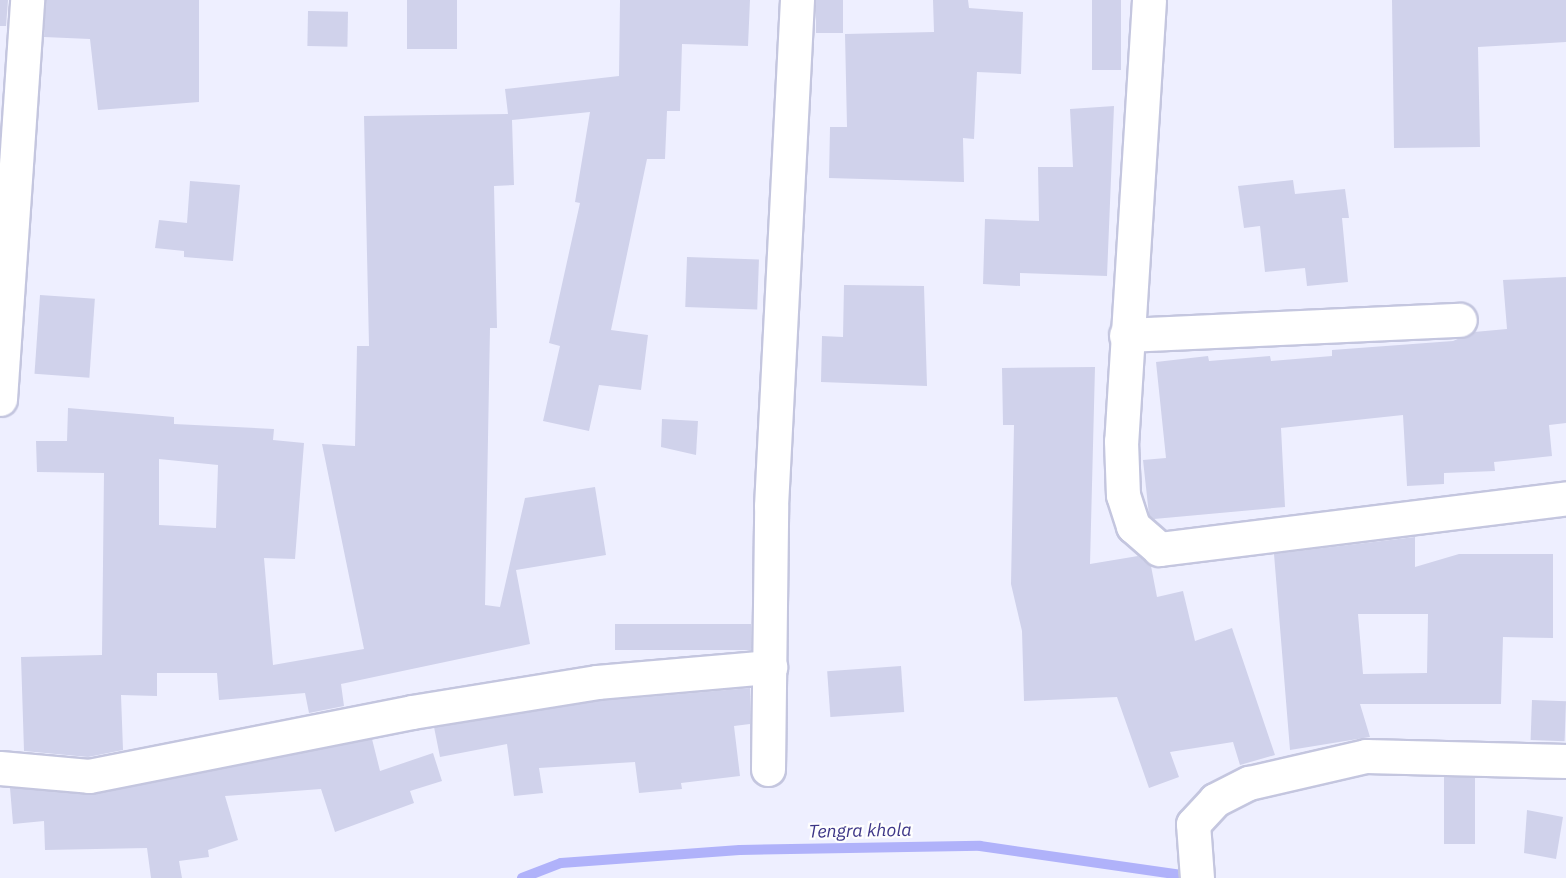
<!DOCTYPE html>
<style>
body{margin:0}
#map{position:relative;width:1566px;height:878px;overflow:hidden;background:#eeefff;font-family:"IBM Plex Sans",sans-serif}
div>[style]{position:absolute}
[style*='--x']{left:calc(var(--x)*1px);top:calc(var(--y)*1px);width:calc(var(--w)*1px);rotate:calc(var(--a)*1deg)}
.stream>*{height:10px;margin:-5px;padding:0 5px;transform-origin:5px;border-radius:5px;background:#b0b2fa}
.building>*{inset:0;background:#d0d2eb;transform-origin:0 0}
.roads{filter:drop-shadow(2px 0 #c4c6df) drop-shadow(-2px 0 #c4c6df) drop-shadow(0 2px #c4c6df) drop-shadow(0 -2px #c4c6df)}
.minor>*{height:33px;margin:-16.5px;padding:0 16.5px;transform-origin:16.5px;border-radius:16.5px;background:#fff}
span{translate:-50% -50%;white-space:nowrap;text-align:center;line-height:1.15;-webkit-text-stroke:4.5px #fefefe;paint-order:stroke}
.water-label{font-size:18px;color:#3d3687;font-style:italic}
</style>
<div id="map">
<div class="stream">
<i style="--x:522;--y:878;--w:42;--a:-21"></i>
<i style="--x:561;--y:863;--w:179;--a:-4.2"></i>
<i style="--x:740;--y:850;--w:240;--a:-1"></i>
<i style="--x:980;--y:846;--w:216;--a:8.2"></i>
</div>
<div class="building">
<i style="clip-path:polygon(0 0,8px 0,6px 26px,0 26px)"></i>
<i style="clip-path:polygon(46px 0,199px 0,199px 102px,98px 110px,90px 39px,44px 37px)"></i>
<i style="left:407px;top:0;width:50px;height:49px"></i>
<i style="clip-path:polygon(evenodd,620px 0,750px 0,748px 46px,682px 44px,680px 111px,667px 111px,665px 159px,647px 159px,611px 330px,648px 335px,641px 390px,599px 385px,589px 431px,543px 421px,560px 346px,549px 343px,580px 203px,575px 202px,590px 112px,512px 120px,514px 185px,494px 186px,497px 328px,490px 328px,485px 605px,500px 607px,525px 498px,595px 487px,606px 555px,516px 570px,530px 644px,341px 684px,344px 706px,309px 713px,305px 693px,219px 700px,217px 673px,157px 673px,157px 696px,121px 695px,123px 750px,88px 757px,24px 751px,21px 657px,102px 655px,104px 473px,37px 472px,36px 441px,67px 441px,68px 408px,174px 417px,174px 424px,274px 429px,273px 440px,304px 443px,295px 559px,264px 558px,273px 665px,364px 649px,322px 444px,355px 446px,357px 346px,369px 346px,364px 116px,508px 114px,505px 89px,619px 76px,620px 0,159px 459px,218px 465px,216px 528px,159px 525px,159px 459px)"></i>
<i style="left:816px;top:0;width:27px;height:33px"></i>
<i style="clip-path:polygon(933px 0,968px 0,969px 8px,1023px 12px,1021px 74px,977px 72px,974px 139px,963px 138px,964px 182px,829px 178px,830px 127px,847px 127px,845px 34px,934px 32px)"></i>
<i style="left:1092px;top:0;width:29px;height:70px"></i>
<i style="clip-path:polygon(1392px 0,1566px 0,1566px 42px,1478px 47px,1480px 147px,1394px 148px)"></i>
<i style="left:308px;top:11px;width:40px;height:35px;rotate:1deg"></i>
<i style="clip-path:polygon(1114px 106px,1107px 276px,1020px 273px,1020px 286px,983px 284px,985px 219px,1039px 221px,1038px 167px,1073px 167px,1070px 109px)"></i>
<i style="clip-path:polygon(1293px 180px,1295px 194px,1345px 189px,1349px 218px,1342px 218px,1348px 282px,1307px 286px,1305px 268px,1265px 272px,1260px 226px,1244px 228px,1238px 186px)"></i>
<i style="clip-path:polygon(190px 181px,240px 185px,233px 261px,184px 257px,184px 251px,155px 248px,159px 220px,187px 223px)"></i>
<i style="left:687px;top:257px;width:72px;height:50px;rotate:2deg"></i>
<i style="clip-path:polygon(1566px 277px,1566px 423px,1549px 425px,1552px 456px,1494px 462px,1495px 471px,1444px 473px,1444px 484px,1407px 486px,1403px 415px,1281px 428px,1285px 507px,1154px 519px,1149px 515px,1143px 460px,1166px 458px,1156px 362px,1208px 356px,1209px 361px,1270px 356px,1271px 361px,1332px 356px,1332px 350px,1453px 341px,1474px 332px,1507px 329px,1503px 280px)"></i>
<i style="clip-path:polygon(844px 285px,924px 286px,927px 386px,821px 382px,822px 336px,843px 337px)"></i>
<i style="left:40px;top:295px;width:55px;height:79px;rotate:4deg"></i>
<i style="clip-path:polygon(1095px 367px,1090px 564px,1138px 556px,1151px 566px,1157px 597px,1183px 591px,1195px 641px,1232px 628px,1275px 755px,1240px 765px,1233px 742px,1170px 752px,1179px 777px,1149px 788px,1117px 697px,1024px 701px,1022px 631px,1011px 584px,1014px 425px,1003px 425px,1002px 368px)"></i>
<i style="clip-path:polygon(662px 419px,698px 421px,696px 455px,661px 447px)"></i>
<i style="clip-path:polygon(evenodd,1415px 537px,1415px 567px,1459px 554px,1553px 554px,1553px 638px,1503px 637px,1501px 704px,1360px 704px,1370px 737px,1290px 750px,1274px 554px,1415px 537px,1358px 614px,1428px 614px,1427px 673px,1363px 674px,1358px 614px)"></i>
<i style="left:751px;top:624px;width:26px;height:136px;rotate:90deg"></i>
<i style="left:901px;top:666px;width:46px;height:74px;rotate:86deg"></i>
<i style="clip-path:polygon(750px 688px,750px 724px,734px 726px,740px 776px,681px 783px,682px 789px,639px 793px,635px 762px,539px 768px,543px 793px,514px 796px,507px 744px,440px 757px,434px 727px,599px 701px)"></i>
<i style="left:1532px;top:700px;width:34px;height:40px;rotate:2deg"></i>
<i style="clip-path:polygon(372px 739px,380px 771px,433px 753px,442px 781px,410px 791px,414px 803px,335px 832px,321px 789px,225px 796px,238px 840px,208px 850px,209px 857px,179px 861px,182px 878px,151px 878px,147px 848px,45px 850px,44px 821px,13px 824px,10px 788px,92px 794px)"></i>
<i style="left:1444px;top:777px;width:31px;height:67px"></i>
<i style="clip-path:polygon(1527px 810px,1563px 817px,1556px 859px,1524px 853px)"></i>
</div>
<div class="roads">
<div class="minor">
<i style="--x:1149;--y:0;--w:442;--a:93.6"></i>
<i style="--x:1121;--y:441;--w:54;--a:87.9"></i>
<i style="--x:1123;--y:495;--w:33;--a:72"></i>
<i style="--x:1133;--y:526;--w:35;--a:41"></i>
<i style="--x:1159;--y:549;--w:410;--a:-7.1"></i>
<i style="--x:1126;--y:335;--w:334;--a:-2.6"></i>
<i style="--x:0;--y:399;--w:400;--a:-86.1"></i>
<i style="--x:0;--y:768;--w:89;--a:5.1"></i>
<i style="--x:89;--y:776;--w:329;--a:-11.2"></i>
<i style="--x:412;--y:712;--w:187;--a:-9.2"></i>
<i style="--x:597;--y:682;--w:174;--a:-5"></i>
<i style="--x:768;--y:769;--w:263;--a:-89.3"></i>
<i style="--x:771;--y:506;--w:507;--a:-87.06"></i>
<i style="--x:1197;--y:878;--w:54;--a:-94.2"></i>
<i style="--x:1193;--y:824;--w:33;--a:-47"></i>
<i style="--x:1215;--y:800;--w:38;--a:-27"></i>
<i style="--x:1249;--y:783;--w:120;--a:-13"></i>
<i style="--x:1366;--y:756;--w:200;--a:1.4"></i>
</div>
</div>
<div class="water-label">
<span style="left:860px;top:831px;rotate:-1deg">Tengra khola</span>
</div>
</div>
